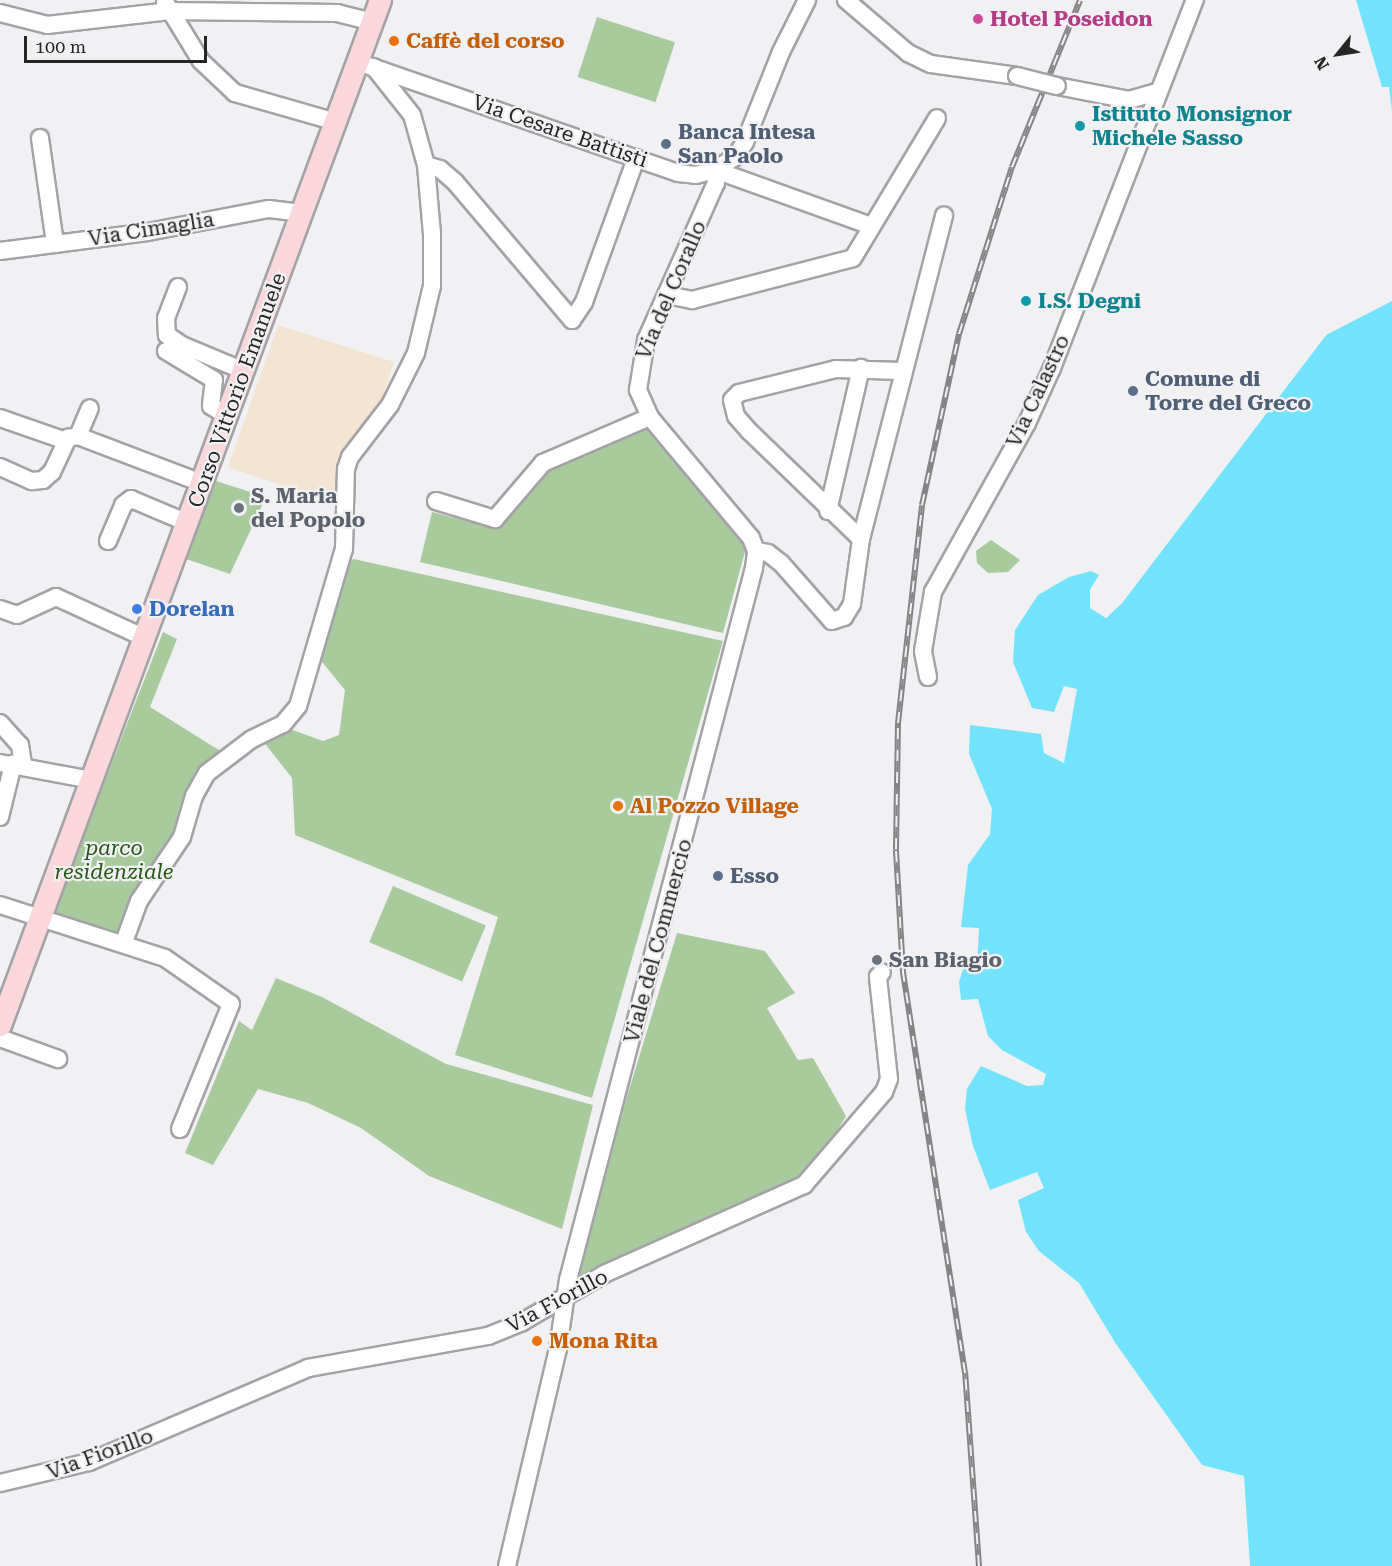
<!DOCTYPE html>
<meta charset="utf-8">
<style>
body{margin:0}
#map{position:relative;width:1392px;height:1566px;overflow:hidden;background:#f1f1f4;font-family:"Roboto Serif",serif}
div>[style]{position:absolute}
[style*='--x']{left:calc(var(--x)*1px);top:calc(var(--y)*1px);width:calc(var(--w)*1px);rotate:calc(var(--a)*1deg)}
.education>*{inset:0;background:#f4e5d2}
.green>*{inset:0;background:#a8cb9d;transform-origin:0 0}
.water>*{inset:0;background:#73e3fd}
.pier>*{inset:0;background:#f1f1f4}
.roads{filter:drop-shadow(2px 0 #a3a3a6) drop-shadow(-2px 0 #a3a3a6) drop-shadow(0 2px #a3a3a6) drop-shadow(0 -2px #a3a3a6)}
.minor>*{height:16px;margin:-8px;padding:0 8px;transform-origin:8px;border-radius:8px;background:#fff}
.major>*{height:21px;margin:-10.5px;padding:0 10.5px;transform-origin:10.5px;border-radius:10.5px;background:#fad7db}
.rail>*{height:6px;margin-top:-3px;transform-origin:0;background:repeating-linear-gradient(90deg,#f1f1f4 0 11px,#858587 0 22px);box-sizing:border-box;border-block:2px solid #858587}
.bridges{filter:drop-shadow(2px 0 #a3a3a6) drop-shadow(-2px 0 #a3a3a6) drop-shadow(0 2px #a3a3a6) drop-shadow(0 -2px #a3a3a6)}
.minor-bridge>*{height:16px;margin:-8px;padding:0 8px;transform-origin:8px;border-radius:8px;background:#fff}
.dots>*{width:16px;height:16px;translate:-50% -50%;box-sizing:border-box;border:3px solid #f1f1f4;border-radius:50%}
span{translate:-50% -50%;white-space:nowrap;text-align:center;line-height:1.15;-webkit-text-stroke:4.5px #f1f1f4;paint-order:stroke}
.hotel-label{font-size:21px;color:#b23c85;font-weight:700}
.left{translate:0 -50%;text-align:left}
.food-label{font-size:21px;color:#c56008;font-weight:700}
.culture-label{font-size:21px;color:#0d838f;font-weight:700}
.street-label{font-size:21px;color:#252526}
.service-label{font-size:21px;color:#4e5e75;font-weight:700}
.worship-label{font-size:21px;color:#5b616d;font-weight:700}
.shop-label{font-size:21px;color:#366cbe;font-weight:700}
.park-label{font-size:21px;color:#265815;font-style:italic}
.north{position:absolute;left:1308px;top:24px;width:60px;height:60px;-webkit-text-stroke:4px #f1f1f4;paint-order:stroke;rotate:240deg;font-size:16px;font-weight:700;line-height:24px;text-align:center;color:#252526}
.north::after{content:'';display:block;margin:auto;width:21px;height:27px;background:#252526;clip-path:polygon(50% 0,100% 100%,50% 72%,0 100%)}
.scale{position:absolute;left:24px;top:36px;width:183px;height:27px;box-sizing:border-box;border:3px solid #252526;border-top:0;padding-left:8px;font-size:18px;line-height:21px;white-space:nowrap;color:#252526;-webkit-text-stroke:4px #f1f1f4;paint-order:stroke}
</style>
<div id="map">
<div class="education">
<i style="clip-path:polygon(278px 325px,394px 362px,381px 404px,348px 447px,340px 505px,228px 467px)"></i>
</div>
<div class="green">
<i style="left:597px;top:17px;width:82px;height:63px;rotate:18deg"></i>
<i style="clip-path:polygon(648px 428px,739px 531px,746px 548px,723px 633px,420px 562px,432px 512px,498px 529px,542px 470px)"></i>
<i style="clip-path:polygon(213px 480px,266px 497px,230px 574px,186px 559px)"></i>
<i style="clip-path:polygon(991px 540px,1020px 560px,1008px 572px,988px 573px,977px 563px,976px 551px)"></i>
<i style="clip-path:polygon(354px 559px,723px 641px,592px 1098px,455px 1055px,498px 917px,295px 835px,292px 778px,263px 741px,293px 730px,323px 741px,339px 735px,345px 690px,318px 657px,346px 563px)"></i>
<i style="clip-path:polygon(163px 632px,177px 639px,150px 707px,222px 752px,119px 936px,53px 913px)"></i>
<i style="left:393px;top:886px;width:101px;height:61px;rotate:23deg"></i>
<i style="clip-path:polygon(677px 933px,765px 951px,795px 993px,767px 1008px,798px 1060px,813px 1058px,846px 1116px,804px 1185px,566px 1296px)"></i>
<i style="clip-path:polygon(276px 978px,322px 997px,446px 1064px,593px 1105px,562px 1229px,429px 1176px,361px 1128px,308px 1103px,258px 1089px,213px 1165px,185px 1153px,239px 1021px,252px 1030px)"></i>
</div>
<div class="water">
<i style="clip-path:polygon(1356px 0,1392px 0,1392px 110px,1389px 87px,1382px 87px)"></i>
<i style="clip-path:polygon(1392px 301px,1392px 1566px,1250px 1566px,1244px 1476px,1202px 1465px,1116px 1344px,1079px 1283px,1039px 1251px,1026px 1232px,1018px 1200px,1044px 1188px,1037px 1172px,990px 1190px,973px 1146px,965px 1109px,967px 1089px,981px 1066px,1027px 1086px,1043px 1085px,1046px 1074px,1002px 1050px,988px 1036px,978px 999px,961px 1000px,959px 982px,964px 966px,977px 965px,979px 928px,961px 927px,968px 865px,990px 834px,992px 809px,969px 754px,970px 725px,1041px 734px,1044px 753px,1064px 763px,1077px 689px,1064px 686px,1054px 712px,1032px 708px,1013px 662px,1015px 630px,1038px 595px,1069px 577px,1091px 571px,1099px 575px,1090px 590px,1090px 607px,1106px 618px,1122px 603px,1326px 335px)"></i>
</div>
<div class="pier">
<i style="clip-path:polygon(1392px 298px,1326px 335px,1122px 603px,1106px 618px,1090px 608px,1090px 590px,1101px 573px,1093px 591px,1093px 606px,1106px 615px,1120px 601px,1324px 333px)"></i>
</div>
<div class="roads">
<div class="minor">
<i style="--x:846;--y:0;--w:82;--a:40.5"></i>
<i style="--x:908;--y:53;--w:25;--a:26"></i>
<i style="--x:931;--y:64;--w:87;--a:7.9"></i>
<i style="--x:165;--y:2;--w:69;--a:58.6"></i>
<i style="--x:201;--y:61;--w:47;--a:43.3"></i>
<i style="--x:235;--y:93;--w:105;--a:16"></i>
<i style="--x:0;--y:13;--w:49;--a:14.3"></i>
<i style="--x:47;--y:25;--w:124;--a:-6.5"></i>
<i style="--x:170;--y:11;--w:167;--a:0.7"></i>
<i style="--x:337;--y:13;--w:36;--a:14"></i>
<i style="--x:369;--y:66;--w:327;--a:19.1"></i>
<i style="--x:678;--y:173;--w:18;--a:6"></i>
<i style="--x:696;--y:175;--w:20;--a:-15"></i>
<i style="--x:715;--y:170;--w:24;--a:-33"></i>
<i style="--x:735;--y:157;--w:18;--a:-56"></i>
<i style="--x:745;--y:142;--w:97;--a:-68.2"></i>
<i style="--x:781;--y:52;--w:58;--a:-63.4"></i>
<i style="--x:1057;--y:86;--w:73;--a:11"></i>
<i style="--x:1129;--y:100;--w:29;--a:-16"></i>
<i style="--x:40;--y:138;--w:107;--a:81.9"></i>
<i style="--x:426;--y:165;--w:15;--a:16"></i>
<i style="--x:440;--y:169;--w:20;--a:41"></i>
<i style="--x:455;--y:182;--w:181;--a:49.7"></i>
<i style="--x:572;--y:320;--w:22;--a:-56"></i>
<i style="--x:584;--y:302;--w:153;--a:-70.1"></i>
<i style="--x:715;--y:170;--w:166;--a:19.7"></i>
<i style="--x:0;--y:251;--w:149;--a:-7.3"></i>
<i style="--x:148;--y:232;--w:123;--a:-10.8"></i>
<i style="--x:269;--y:209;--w:33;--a:7"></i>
<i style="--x:178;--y:287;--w:33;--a:111"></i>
<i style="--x:166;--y:318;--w:17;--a:87"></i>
<i style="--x:167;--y:335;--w:18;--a:34"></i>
<i style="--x:182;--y:345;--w:67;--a:22.8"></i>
<i style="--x:668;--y:295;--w:25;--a:12"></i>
<i style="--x:692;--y:300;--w:166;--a:-14.6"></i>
<i style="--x:853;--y:258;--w:163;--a:-59"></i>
<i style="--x:166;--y:351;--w:56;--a:31.1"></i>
<i style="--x:214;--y:380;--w:26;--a:97"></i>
<i style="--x:211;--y:406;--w:19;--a:32"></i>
<i style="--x:0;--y:418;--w:70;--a:19.2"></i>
<i style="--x:78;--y:436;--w:30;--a:-67"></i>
<i style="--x:0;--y:467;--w:35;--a:24"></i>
<i style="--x:32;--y:481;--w:11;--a:-5"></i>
<i style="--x:43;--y:480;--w:12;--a:-42"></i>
<i style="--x:52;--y:472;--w:38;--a:-65"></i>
<i style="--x:68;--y:438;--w:10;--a:-11"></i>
<i style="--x:78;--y:436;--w:133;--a:20.8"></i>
<i style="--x:436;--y:501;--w:62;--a:17"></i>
<i style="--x:495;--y:519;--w:74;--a:-49.4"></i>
<i style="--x:543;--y:463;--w:116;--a:-23.3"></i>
<i style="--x:828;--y:511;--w:147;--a:-77"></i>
<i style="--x:861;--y:539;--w:156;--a:-136"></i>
<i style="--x:749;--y:431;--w:20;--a:-131"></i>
<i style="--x:736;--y:416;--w:16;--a:-104"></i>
<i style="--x:732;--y:400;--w:10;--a:-45"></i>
<i style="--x:739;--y:393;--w:100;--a:-13.9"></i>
<i style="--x:836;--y:369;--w:66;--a:1.7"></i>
<i style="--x:108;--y:541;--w:39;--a:-67"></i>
<i style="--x:123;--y:505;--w:10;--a:-37"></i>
<i style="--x:131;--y:499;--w:62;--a:22.8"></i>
<i style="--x:756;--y:551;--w:12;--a:9"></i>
<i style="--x:768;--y:553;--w:16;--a:38"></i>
<i style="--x:781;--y:563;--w:77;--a:48.7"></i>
<i style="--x:832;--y:621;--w:13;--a:-18"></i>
<i style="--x:844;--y:617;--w:15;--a:-58"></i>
<i style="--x:852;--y:604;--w:66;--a:-82.1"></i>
<i style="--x:861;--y:539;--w:334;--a:-75.6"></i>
<i style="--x:0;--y:609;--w:18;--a:19"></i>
<i style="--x:17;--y:615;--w:43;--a:-24.8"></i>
<i style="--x:56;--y:597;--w:98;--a:24.7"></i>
<i style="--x:928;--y:677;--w:26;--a:-101"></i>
<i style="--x:923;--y:651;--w:60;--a:-80.4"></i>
<i style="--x:933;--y:592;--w:193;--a:-60.9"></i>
<i style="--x:1027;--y:423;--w:60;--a:-65.6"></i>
<i style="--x:1052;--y:368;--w:395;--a:-68.8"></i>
<i style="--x:0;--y:723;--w:30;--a:48"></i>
<i style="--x:20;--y:745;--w:20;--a:81"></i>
<i style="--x:0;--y:763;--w:94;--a:10.5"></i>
<i style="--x:0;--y:817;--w:55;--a:-76.2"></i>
<i style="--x:0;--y:905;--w:173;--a:17.8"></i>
<i style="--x:165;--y:958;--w:80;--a:34.9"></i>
<i style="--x:231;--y:1004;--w:135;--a:112.2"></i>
<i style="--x:124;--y:942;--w:44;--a:-69.9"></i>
<i style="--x:139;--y:901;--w:77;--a:-56.1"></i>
<i style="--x:182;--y:837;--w:43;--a:-73.7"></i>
<i style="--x:194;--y:796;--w:26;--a:-61"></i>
<i style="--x:207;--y:773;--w:56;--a:-37.1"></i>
<i style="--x:252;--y:739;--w:34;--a:-26"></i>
<i style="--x:283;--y:724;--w:23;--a:-50"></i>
<i style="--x:298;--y:706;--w:164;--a:-73.7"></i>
<i style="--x:344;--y:549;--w:80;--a:-88.6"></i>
<i style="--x:346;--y:469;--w:13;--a:-72"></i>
<i style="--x:350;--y:457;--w:66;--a:-52.4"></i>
<i style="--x:390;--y:405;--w:58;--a:-63.4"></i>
<i style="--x:416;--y:353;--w:69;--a:-76.6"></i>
<i style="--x:432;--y:286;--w:52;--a:-90"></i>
<i style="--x:432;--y:234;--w:69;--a:-95"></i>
<i style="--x:426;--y:165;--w:52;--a:-105.6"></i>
<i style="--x:412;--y:115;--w:61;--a:-128.4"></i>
<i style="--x:0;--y:1038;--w:62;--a:19.9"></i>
<i style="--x:0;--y:1483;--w:91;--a:-13.3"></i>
<i style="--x:89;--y:1462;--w:238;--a:-23.2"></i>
<i style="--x:308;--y:1368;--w:183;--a:-10.1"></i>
<i style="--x:488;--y:1336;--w:37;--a:-22"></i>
<i style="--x:522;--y:1322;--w:95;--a:-30.3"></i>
<i style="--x:604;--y:1274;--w:219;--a:-24"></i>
<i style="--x:804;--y:1185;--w:123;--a:-49.3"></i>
<i style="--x:884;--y:1092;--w:14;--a:-69"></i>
<i style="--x:889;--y:1079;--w:103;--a:-96.2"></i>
<i style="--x:878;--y:977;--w:6;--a:-51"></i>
<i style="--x:507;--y:1566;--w:223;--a:-76.8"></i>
<i style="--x:558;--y:1349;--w:70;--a:-81.8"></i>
<i style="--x:568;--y:1280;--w:736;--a:-75.36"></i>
<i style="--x:754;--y:568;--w:17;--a:-83"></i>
<i style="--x:756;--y:551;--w:14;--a:-111"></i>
<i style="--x:751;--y:538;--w:158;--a:-129.9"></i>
<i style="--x:650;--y:417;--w:30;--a:-114"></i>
<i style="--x:638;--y:390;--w:51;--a:-80.9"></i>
<i style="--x:646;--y:340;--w:172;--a:-66"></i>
<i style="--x:716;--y:183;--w:13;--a:-94"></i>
</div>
<div class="major">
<i style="--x:0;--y:1025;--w:1093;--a:-69.66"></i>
</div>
</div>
<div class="rail">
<i style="--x:979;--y:1566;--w:194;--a:-94.1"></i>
<i style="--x:965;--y:1373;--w:406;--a:-98.8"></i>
<i style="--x:903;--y:972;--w:123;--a:-93.3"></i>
<i style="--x:896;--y:849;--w:126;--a:-89.1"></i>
<i style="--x:898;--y:723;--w:219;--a:-83.7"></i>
<i style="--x:922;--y:505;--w:175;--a:-77.8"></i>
<i style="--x:959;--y:334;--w:175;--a:-72.4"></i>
<i style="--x:1012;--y:167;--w:180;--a:-67.8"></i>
</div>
<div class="bridges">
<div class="minor-bridge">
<i style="--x:1017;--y:76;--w:41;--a:14"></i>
</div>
</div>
<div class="dots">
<i style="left:978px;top:19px;background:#d1479c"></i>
<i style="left:394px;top:41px;background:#e8710a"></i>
<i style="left:1080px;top:126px;background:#0f9aa8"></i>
<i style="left:666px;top:144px;background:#5c6f8a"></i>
<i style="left:1026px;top:301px;background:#0f9aa8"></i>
<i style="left:1133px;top:391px;background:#5c6f8a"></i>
<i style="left:239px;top:508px;background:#6b7280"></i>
<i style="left:137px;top:609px;background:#3f7fe0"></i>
<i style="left:618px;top:806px;background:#e8710a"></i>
<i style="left:718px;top:876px;background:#5c6f8a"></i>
<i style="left:877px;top:960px;background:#6b7280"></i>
<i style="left:537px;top:1341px;background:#e8710a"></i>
</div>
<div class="hotel-label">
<span class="left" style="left:990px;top:19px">Hotel Poseidon</span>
</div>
<div class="food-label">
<span class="left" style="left:406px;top:41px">Caffè del corso</span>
<span class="left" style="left:630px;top:806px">Al Pozzo Village</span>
<span class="left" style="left:549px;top:1341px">Mona Rita</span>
</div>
<div class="culture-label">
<span class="left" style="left:1092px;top:126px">Istituto Monsignor<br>Michele Sasso</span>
<span class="left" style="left:1038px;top:301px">I.S. Degni</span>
</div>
<div class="street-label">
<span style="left:560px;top:131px;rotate:19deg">Via Cesare Battisti</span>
<span style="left:151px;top:229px;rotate:-9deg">Via Cimaglia</span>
<span style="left:671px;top:290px;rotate:-67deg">Via del Corallo</span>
<span style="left:237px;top:390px;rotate:-70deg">Corso Vittorio Emanuele</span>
<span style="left:1038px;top:391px;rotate:-65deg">Via Calastro</span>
<span style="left:658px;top:941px;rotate:-75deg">Viale del Commercio</span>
<span style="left:557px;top:1301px;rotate:-28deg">Via Fiorillo</span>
<span style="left:100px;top:1454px;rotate:-20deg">Via Fiorillo</span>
</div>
<div class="service-label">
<span class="left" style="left:678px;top:144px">Banca Intesa<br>San Paolo</span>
<span class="left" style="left:1145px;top:391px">Comune di<br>Torre del Greco</span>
<span class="left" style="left:730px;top:876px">Esso</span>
</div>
<div class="worship-label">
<span class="left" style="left:251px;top:508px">S. Maria<br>del Popolo</span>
<span class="left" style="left:889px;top:960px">San Biagio</span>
</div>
<div class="shop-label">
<span class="left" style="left:149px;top:609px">Dorelan</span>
</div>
<div class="park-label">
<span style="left:114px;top:860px">parco<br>residenziale</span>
</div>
<div class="north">N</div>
<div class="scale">100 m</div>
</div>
